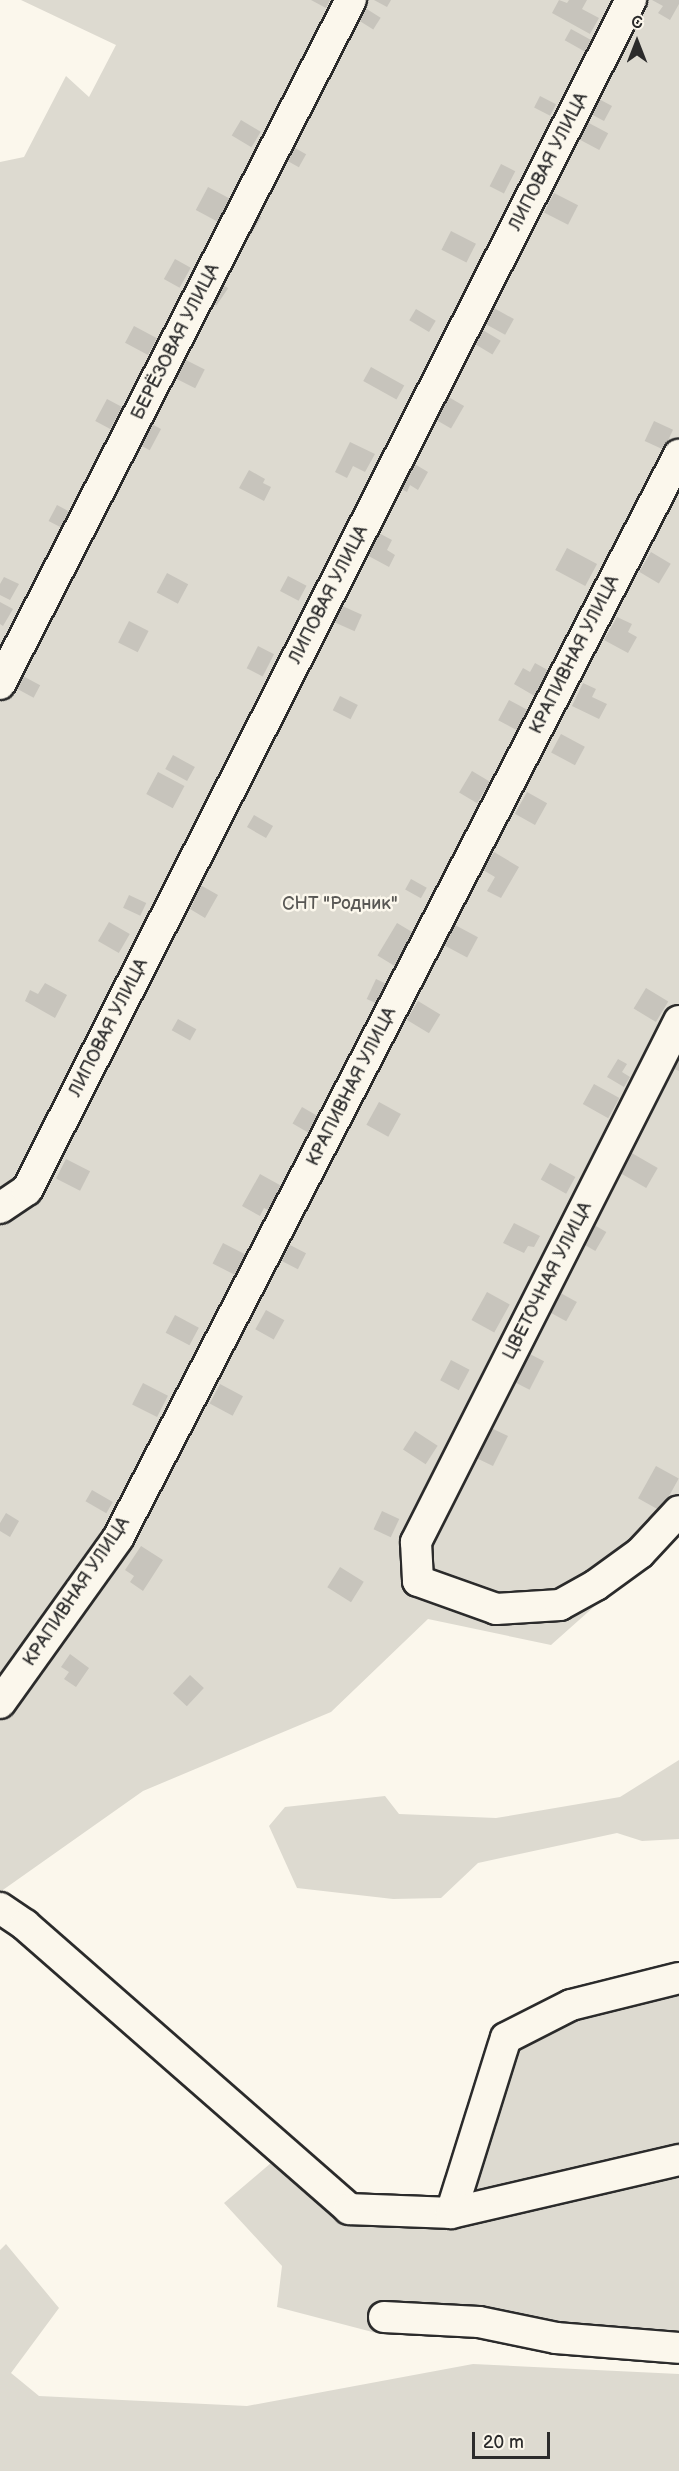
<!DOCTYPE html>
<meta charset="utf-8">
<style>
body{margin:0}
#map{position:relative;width:679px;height:2471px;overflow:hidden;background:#fbf7ec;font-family:"Balsamiq Sans",sans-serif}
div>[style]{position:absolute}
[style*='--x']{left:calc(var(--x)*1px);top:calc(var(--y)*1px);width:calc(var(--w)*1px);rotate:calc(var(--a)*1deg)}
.green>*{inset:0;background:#dddad0}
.building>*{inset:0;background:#c7c4bc;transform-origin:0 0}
.roads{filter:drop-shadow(2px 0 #2b2b2b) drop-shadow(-2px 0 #2b2b2b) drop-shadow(0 2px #2b2b2b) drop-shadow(0 -2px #2b2b2b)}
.minor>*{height:30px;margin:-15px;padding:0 15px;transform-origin:15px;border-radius:15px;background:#fbf7ec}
span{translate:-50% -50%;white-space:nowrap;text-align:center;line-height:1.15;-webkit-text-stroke:5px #fbf7ec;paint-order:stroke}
.street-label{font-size:18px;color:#2b2b2b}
.park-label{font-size:18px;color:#585754}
.north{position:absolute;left:607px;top:12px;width:60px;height:60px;-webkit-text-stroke:4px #fbf7ec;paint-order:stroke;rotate:0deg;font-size:16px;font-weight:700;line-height:24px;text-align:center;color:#2b2b2b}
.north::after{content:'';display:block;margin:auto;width:21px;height:27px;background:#2b2b2b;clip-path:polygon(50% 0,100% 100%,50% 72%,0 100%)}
.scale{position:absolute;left:472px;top:2432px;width:78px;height:27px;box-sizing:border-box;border:3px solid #2b2b2b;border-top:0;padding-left:8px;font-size:18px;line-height:21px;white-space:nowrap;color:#2b2b2b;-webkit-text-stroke:4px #fbf7ec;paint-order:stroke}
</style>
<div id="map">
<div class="green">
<i style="clip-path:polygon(21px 0,679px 0,679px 1531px,551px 1645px,428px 1619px,331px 1712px,143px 1791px,0 1892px,0 162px,24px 157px,66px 76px,89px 97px,116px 45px)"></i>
<i style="clip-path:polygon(679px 1760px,679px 1839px,642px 1841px,617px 1833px,478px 1863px,441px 1898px,393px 1899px,297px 1888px,269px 1826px,285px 1807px,385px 1796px,399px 1814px,496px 1818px,620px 1797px)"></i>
<i style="clip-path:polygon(679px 1973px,679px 2352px,451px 2319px,380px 2334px,277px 2307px,282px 2266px,224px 2203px,292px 2145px,368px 2200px,443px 2196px,503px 2022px)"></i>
<i style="clip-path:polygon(6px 2244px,59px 2308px,11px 2373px,39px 2396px,247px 2406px,473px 2364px,679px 2374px,679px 2471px,0 2471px,0 2250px)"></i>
</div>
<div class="building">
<i style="clip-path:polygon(311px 0,330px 0,326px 8px)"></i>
<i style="clip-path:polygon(374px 0,391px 0,387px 7px)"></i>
<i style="clip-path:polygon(559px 0,567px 3px,569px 0,587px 0,582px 9px,599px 18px,590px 34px,552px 13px)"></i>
<i style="clip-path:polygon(652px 0,679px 0,679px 4px,670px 20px,658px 13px,663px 6px)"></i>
<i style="left:362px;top:6px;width:22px;height:14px;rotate:32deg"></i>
<i style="left:571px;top:29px;width:25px;height:13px;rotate:29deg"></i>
<i style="left:540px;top:96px;width:18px;height:13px;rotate:27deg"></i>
<i style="left:597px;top:98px;width:17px;height:17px;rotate:28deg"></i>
<i style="left:241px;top:120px;width:23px;height:18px;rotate:31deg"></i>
<i style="left:587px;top:122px;width:24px;height:19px;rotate:28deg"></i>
<i style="left:286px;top:143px;width:23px;height:15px;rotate:29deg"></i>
<i style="left:501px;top:164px;width:16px;height:25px;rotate:27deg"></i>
<i style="left:208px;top:187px;width:26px;height:26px;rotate:28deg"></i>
<i style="left:554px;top:193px;width:27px;height:22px;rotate:27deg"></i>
<i style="left:251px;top:211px;width:12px;height:26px;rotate:31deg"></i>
<i style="left:451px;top:231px;width:28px;height:21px;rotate:27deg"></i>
<i style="left:175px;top:259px;width:18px;height:23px;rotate:29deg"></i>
<i style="left:219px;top:282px;width:11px;height:21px;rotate:34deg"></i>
<i style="left:492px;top:307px;width:25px;height:18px;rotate:29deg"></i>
<i style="left:416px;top:309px;width:23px;height:13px;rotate:31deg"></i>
<i style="left:134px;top:326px;width:26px;height:19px;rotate:28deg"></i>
<i style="left:481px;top:329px;width:23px;height:16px;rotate:31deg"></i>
<i style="left:178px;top:356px;width:30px;height:21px;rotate:27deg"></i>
<i style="left:371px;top:367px;width:38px;height:16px;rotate:29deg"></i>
<i style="left:445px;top:395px;width:22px;height:26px;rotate:30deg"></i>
<i style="left:107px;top:399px;width:17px;height:25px;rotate:28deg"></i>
<i style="left:146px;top:421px;width:17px;height:24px;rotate:28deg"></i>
<i style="left:654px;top:421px;width:21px;height:22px;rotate:25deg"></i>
<i style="clip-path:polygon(350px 442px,375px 454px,365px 472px,353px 466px,347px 478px,335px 472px)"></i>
<i style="clip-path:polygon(408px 460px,428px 472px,418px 490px,410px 485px,407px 492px,394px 485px)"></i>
<i style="clip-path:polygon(249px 470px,265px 479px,263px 483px,271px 487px,264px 501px,239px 488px)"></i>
<i style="left:57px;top:505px;width:17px;height:18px;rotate:28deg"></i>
<i style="clip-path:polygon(375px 531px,392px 540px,387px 550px,395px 555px,389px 567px,363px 553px)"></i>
<i style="left:567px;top:548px;width:34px;height:25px;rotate:28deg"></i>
<i style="left:651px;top:552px;width:23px;height:23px;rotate:31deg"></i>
<i style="left:167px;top:573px;width:24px;height:22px;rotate:28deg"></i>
<i style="left:288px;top:576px;width:21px;height:17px;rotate:28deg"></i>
<i style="clip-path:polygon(4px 577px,19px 584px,10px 600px,0 595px,0 584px)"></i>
<i style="clip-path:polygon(0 602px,13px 609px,3px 626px,0 624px)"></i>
<i style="left:340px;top:605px;width:24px;height:18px;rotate:24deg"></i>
<i style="clip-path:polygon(617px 617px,632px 624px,628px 632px,637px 637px,628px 653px,604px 640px)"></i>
<i style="left:129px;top:621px;width:22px;height:24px;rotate:27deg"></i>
<i style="left:258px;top:646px;width:18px;height:25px;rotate:27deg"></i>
<i style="clip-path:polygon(535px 663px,553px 673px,538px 698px,514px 684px,523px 668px,530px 672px)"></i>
<i style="left:19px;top:674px;width:24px;height:14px;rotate:28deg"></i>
<i style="clip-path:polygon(583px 683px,596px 689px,592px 697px,607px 704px,599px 719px,572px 706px)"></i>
<i style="left:340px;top:696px;width:20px;height:16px;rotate:27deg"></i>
<i style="left:509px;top:700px;width:27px;height:23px;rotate:28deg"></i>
<i style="left:561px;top:734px;width:27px;height:21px;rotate:28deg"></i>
<i style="left:173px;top:755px;width:25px;height:16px;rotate:29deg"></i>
<i style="left:472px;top:771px;width:21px;height:25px;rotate:31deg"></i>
<i style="left:158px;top:772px;width:30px;height:25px;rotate:28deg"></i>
<i style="left:527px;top:792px;width:23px;height:25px;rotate:29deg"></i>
<i style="left:254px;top:815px;width:22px;height:14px;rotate:30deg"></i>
<i style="clip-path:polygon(494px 852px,519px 867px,501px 898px,487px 891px,495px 877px,483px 870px)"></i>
<i style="left:411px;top:879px;width:18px;height:12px;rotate:29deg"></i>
<i style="clip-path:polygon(195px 882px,218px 895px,205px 918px,190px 909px,194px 901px,186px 897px)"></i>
<i style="left:129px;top:895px;width:19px;height:14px;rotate:25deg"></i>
<i style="left:109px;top:922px;width:24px;height:22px;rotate:30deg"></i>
<i style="left:397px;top:923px;width:23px;height:38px;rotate:31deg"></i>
<i style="left:455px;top:925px;width:26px;height:23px;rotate:28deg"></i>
<i style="left:376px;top:979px;width:17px;height:22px;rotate:25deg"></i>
<i style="clip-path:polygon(45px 983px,67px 995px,55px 1018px,25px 1001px,30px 990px,38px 994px)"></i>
<i style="left:646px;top:988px;width:26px;height:24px;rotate:31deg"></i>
<i style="left:418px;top:1001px;width:26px;height:22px;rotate:31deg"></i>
<i style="left:178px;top:1019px;width:21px;height:13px;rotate:29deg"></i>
<i style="clip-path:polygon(679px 1039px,679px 1071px,667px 1066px)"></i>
<i style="clip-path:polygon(618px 1059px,627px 1064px,622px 1072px,630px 1077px,624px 1087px,607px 1077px)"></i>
<i style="left:594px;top:1084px;width:29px;height:23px;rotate:29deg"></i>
<i style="left:379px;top:1102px;width:25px;height:26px;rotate:29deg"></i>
<i style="left:302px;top:1107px;width:22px;height:19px;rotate:30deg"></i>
<i style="left:630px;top:1152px;width:32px;height:23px;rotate:30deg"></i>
<i style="left:66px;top:1159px;width:27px;height:22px;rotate:27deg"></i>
<i style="left:550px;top:1163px;width:29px;height:19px;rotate:29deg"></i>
<i style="clip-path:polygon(260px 1174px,287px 1189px,274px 1213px,264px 1208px,260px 1216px,242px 1206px)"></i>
<i style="left:589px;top:1222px;width:20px;height:22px;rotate:30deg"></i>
<i style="clip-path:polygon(514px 1223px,540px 1236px,534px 1247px,528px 1246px,524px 1253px,503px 1243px)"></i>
<i style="left:223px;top:1243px;width:28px;height:23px;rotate:27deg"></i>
<i style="left:290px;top:1245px;width:18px;height:18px;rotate:27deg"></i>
<i style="left:555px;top:1290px;width:25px;height:22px;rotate:29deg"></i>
<i style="left:487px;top:1292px;width:26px;height:32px;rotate:29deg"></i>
<i style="left:266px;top:1310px;width:21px;height:22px;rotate:29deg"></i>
<i style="left:175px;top:1315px;width:27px;height:20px;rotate:28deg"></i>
<i style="left:520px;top:1349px;width:27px;height:32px;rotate:27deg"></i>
<i style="left:451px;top:1360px;width:21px;height:23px;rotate:28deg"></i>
<i style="left:143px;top:1383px;width:28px;height:24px;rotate:27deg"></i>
<i style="left:220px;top:1384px;width:26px;height:22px;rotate:28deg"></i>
<i style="clip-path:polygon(491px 1428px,508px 1436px,493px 1466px,470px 1455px,478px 1438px,484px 1442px)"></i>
<i style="left:415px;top:1431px;width:27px;height:22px;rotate:33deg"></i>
<i style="left:656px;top:1466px;width:26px;height:37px;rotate:29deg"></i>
<i style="left:92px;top:1490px;width:24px;height:13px;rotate:30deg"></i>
<i style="left:382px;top:1511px;width:19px;height:20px;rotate:25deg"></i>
<i style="clip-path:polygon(6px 1513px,19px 1521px,10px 1537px,0 1531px,0 1523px)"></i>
<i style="clip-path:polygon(141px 1546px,163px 1560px,143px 1591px,130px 1582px,134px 1576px,125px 1570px)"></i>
<i style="left:340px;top:1567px;width:28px;height:24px;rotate:32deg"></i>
<i style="clip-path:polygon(70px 1654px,89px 1668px,76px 1687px,64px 1679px,69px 1672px,61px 1667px)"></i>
<i style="left:190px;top:1675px;width:19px;height:25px;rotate:43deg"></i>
</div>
<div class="roads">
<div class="minor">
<i style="--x:0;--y:684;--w:769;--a:-62.84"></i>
<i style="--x:679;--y:1021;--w:584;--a:116.78"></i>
<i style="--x:416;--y:1542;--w:39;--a:87"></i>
<i style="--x:418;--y:1581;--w:83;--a:19.7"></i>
<i style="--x:496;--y:1609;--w:64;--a:-3.6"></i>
<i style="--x:560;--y:1605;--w:41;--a:-29.1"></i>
<i style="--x:596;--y:1585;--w:54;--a:-36"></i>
<i style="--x:640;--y:1553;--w:57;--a:-47.1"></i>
<i style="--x:0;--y:1208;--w:32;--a:-34"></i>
<i style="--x:27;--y:1190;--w:1335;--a:-63.09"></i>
<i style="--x:0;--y:1703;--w:203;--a:-54.4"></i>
<i style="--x:118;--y:1538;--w:1220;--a:-62.62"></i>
<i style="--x:0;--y:1908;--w:30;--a:34"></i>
<i style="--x:25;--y:1925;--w:431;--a:41.2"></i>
<i style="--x:349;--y:2209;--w:102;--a:2.2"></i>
<i style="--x:451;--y:2213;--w:183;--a:-72.6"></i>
<i style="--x:506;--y:2038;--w:73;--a:-26.9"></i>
<i style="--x:571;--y:2005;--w:111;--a:-14"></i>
<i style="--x:451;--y:2213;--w:234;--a:-13.1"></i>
<i style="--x:384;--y:2317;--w:95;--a:3"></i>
<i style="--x:479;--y:2322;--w:79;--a:11.7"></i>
<i style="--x:556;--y:2338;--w:123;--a:4.6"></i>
</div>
</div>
<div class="street-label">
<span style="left:549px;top:162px;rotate:-63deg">ЛИПОВАЯ УЛИЦА</span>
<span style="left:176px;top:342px;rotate:-63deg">БЕРЁЗОВАЯ УЛИЦА</span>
<span style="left:329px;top:595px;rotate:-63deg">ЛИПОВАЯ УЛИЦА</span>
<span style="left:575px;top:655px;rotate:-63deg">КРАПИВНАЯ УЛИЦА</span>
<span style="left:109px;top:1028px;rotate:-63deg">ЛИПОВАЯ УЛИЦА</span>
<span style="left:352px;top:1087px;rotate:-63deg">КРАПИВНАЯ УЛИЦА</span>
<span style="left:548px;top:1281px;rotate:-63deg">ЦВЕТОЧНАЯ УЛИЦА</span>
<span style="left:77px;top:1592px;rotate:-56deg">КРАПИВНАЯ УЛИЦА</span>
</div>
<div class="park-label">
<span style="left:340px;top:904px">СНТ "Родник"</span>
</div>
<div class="north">С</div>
<div class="scale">20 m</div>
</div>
